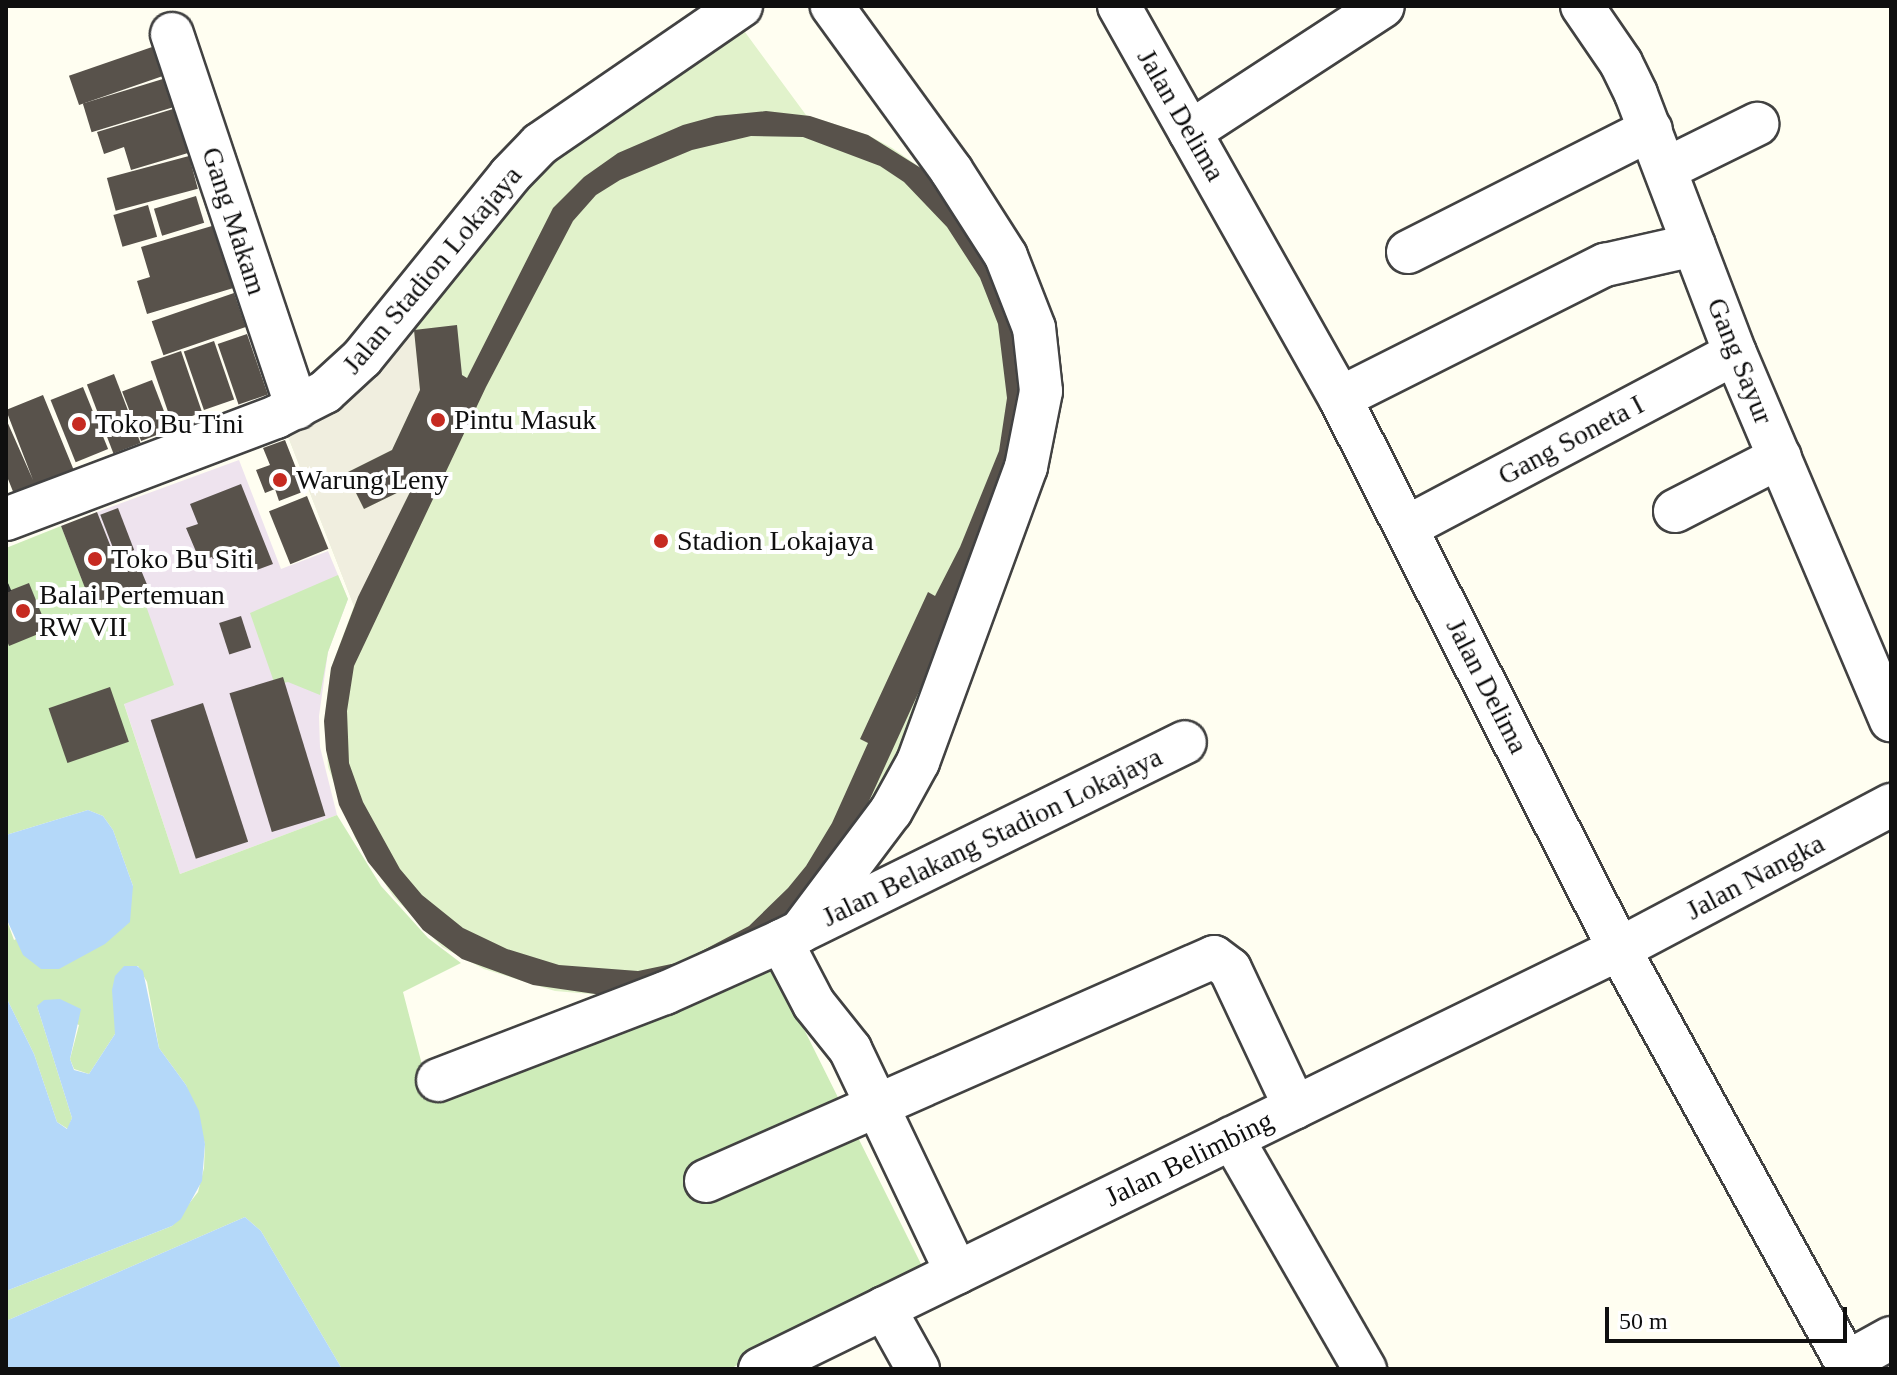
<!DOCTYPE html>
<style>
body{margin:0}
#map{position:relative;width:1897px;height:1375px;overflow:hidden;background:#fffef1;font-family:"Times New Roman",serif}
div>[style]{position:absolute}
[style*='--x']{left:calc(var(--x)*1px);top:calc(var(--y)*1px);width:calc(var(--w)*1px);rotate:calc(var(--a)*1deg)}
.industrial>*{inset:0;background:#eee3ee}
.green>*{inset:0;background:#ceecb9}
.pitch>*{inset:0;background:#e1f2cb}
.plaza>*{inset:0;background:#f0eedf}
.water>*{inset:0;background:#b4d8f9}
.building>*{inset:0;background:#58524b;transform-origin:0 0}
.path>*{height:5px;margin-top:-2.5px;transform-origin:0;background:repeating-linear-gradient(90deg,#313131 0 8px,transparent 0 12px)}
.roads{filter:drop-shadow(2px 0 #424242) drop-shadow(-2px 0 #424242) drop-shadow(0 2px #424242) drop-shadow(0 -2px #424242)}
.minor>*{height:42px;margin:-21px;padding:0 21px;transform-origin:21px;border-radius:21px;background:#fff}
.dots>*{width:22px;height:22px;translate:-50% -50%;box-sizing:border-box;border:4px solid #fff;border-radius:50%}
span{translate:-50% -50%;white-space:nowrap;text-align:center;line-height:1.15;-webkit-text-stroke:8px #fff;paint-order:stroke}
.street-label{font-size:28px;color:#0f0f0f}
.poi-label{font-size:28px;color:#0f0f0f}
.left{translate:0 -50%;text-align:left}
.frame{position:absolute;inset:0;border:8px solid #0f0f0f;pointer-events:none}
.scale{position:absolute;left:1605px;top:1307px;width:242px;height:36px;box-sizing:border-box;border:4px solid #0f0f0f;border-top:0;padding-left:10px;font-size:24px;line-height:28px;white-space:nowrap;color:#0f0f0f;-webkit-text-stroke:6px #fff;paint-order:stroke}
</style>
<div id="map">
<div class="industrial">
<i style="clip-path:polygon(239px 460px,281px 569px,328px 551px,348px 599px,328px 652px,319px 716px,320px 747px,337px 815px,180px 874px,92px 606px,128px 592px,97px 512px)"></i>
</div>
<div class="green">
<i style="clip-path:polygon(61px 526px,92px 605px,129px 592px,134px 607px,145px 603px,174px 685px,124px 704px,180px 874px,337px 815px,381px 886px,428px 938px,461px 963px,403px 992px,431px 1099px,773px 967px,922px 1266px,730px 1369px,342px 1369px,261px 1231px,245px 1217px,6px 1321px,6px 1291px,172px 1226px,198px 1192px,204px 1168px,205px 1144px,186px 1085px,159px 1048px,147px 982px,138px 966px,124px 966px,115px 1013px,115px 1034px,89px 1074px,74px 1069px,70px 1059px,79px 1025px,37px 1006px,72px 1118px,68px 1129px,57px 1122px,34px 1054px,6px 997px,6px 918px,14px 940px,133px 886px,113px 830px,103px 816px,88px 810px,6px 835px,6px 548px)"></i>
<i style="clip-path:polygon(338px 575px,348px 599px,328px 652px,320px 695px,288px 682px,275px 685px,250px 613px)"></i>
</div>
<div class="pitch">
<i style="clip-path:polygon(742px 28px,806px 115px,868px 135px,892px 148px,924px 170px,957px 201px,1032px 409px,950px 666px,808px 916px,602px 995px,555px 991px,484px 969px,442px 947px,393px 896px,355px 838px,328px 767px,324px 721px,331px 668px,354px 606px,284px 426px,535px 172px)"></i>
</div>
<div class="plaza">
<i style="clip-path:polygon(413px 317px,420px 390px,392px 450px,346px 473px,364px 509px,407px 488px,411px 490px,354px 606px,284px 426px)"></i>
</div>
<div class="water">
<i style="clip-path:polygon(88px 810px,103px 816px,113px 830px,133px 886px,130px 922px,105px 944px,59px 969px,41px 969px,23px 955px,6px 918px,6px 835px)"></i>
<i style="clip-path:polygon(124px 966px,137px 966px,143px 971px,159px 1048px,186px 1085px,199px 1111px,205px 1144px,202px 1181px,181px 1219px,172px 1226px,6px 1291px,6px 997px,34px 1054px,57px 1122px,67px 1129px,72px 1118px,37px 1006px,44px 1000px,60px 999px,81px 1009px,70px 1059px,74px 1070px,89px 1074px,115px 1034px,112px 990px,115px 976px)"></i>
<i style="clip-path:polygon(245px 1217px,261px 1231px,342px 1369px,7px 1369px,6px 1321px)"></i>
</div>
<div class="building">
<i style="left:155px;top:46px;width:31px;height:91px;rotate:71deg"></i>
<i style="left:166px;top:78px;width:30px;height:87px;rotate:73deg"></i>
<i style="clip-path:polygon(173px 109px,188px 153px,131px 170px,124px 147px,104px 154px,97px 132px)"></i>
<i style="clip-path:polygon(evenodd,766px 111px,810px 116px,868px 135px,924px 170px,957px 201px,1029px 345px,991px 534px,859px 823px,845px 849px,777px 927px,602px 995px,533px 985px,462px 959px,423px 930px,368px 862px,339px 805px,326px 750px,324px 721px,331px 668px,358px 597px,411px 490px,407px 488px,364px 509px,346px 473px,392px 450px,420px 390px,414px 330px,457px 325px,462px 375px,467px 378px,553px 208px,584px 177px,618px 153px,683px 125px,716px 116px,766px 111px,751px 136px,803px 137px,880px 166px,904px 182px,947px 227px,980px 278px,998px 324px,1007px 398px,999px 451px,960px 547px,935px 596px,928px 592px,860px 739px,868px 743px,832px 823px,806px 866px,788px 888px,749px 926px,681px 962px,638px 971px,559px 965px,507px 949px,463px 928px,422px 895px,400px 869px,363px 802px,349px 763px,347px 711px,354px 666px,486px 387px,573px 221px,596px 195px,620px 180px,692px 150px,751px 136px)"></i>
<i style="left:189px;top:156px;width:34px;height:85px;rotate:75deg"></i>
<i style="left:196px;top:196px;width:28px;height:44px;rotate:73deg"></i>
<i style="left:148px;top:205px;width:33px;height:36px;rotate:74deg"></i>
<i style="clip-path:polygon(222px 223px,250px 283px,147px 314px,137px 281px,150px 277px,141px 247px)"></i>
<i style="left:234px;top:293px;width:36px;height:87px;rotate:71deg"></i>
<i style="left:247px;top:334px;width:64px;height:31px;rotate:71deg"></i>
<i style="left:214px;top:341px;width:62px;height:32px;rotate:71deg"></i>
<i style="left:181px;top:351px;width:65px;height:32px;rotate:71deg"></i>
<i style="left:114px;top:374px;width:74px;height:29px;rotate:69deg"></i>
<i style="left:152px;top:380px;width:53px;height:32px;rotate:69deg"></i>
<i style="left:83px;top:387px;width:67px;height:35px;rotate:68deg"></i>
<i style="clip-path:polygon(43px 395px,75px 473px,16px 499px,6px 474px,6px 419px,33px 480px,6px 410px)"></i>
<i style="clip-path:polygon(285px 440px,305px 491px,279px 501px,275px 489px,265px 493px,256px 470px,270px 465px,263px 448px)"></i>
<i style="clip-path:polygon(241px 484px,273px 564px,251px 572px,244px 556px,216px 567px,212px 557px,200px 561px,186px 528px,198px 524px,190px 504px)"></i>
<i style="left:307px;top:496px;width:57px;height:41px;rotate:68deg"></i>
<i style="left:118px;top:508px;width:45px;height:19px;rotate:69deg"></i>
<i style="clip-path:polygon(97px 512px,118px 565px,136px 558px,153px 599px,135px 606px,129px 592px,92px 606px,61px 526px)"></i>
<i style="clip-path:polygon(29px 583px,48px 630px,9px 646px,6px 638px,6px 592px)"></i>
<i style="left:241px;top:616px;width:33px;height:23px;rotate:72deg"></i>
<i style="left:283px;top:677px;width:145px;height:56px;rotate:73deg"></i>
<i style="left:110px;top:687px;width:58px;height:65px;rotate:71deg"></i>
<i style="left:203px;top:703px;width:146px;height:55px;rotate:72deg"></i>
</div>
<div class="path">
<i style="--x:6;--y:584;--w:8;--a:67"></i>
</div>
<div class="roads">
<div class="minor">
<i style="--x:1119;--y:6;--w:450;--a:60.6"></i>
<i style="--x:1340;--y:398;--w:618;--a:63.14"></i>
<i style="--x:1619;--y:949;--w:479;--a:61.2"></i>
<i style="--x:1582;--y:6;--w:69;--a:55.6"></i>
<i style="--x:1621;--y:63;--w:34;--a:64"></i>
<i style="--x:1636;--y:94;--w:277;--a:69.1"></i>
<i style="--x:1735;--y:353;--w:399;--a:67"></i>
<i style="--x:172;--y:34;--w:394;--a:71.5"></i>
<i style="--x:1190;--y:132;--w:230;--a:-33.1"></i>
<i style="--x:1666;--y:169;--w:102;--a:-26.3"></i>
<i style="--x:1408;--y:252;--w:272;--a:-26.8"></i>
<i style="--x:1340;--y:398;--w:297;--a:-26.7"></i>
<i style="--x:1605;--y:265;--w:91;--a:-12.7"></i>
<i style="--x:1675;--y:511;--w:118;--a:-27.2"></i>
<i style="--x:6;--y:519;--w:289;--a:-20.7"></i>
<i style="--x:276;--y:417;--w:55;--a:-27"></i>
<i style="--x:325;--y:392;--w:50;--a:-42.6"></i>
<i style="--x:362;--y:358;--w:235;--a:-51"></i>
<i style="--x:510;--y:175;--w:43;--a:-45.9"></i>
<i style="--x:540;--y:144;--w:244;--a:-34.5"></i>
<i style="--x:1407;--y:527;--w:371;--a:-27.9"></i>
<i style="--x:800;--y:932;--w:151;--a:-53.1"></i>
<i style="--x:891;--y:811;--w:56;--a:-61.1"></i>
<i style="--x:918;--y:762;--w:314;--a:-69.9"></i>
<i style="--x:1026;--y:467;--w:77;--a:-78.8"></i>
<i style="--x:1041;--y:391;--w:63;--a:-96.3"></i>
<i style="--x:1034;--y:328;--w:77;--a:-111.3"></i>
<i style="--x:1006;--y:256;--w:102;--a:-122.6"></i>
<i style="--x:951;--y:170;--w:203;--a:-126"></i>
<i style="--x:781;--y:941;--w:71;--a:62.4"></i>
<i style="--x:814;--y:1004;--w:58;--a:51.3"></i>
<i style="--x:850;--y:1049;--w:248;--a:64.5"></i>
<i style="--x:438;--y:1080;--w:243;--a:-21"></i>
<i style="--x:665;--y:993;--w:127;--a:-24.1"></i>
<i style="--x:781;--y:941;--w:450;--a:-26.2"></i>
<i style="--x:1232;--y:1138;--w:267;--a:60.1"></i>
<i style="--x:706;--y:1181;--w:555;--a:-23.79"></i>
<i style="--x:1214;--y:957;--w:20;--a:37"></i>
<i style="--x:1230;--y:969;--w:153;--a:64.8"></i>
<i style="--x:884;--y:1308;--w:70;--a:60.9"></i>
<i style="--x:1846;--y:1363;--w:51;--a:-29.1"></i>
<i style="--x:760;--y:1369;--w:956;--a:-26.06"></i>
<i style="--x:1619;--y:949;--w:308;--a:-27.9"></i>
</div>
</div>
<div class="dots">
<i style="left:438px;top:420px;background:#c62a21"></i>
<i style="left:79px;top:424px;background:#c62a21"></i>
<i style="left:280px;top:480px;background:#c62a21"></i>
<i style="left:661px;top:541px;background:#c62a21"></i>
<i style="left:95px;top:559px;background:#c62a21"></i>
<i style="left:23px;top:611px;background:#c62a21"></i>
</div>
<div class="street-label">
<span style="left:1181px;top:115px;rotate:60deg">Jalan Delima</span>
<span style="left:234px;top:221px;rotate:72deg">Gang Makam</span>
<span style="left:432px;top:270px;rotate:-50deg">Jalan Stadion Lokajaya</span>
<span style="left:1740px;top:361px;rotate:68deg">Gang Sayur</span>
<span style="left:1571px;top:440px;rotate:-28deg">Gang Soneta I</span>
<span style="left:1487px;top:686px;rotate:63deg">Jalan Delima</span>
<span style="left:992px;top:837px;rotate:-26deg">Jalan Belakang Stadion Lokajaya</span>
<span style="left:1755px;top:877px;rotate:-28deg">Jalan Nangka</span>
<span style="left:1189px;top:1159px;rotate:-26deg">Jalan Belimbing</span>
</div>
<div class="poi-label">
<span class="left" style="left:454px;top:420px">Pintu Masuk</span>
<span class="left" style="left:95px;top:424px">Toko Bu Tini</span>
<span class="left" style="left:296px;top:480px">Warung Leny</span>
<span class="left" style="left:677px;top:541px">Stadion Lokajaya</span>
<span class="left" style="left:111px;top:559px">Toko Bu Siti</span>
<span class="left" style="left:39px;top:611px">Balai Pertemuan<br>RW VII</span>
</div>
<div class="frame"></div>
<div class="scale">50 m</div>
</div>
